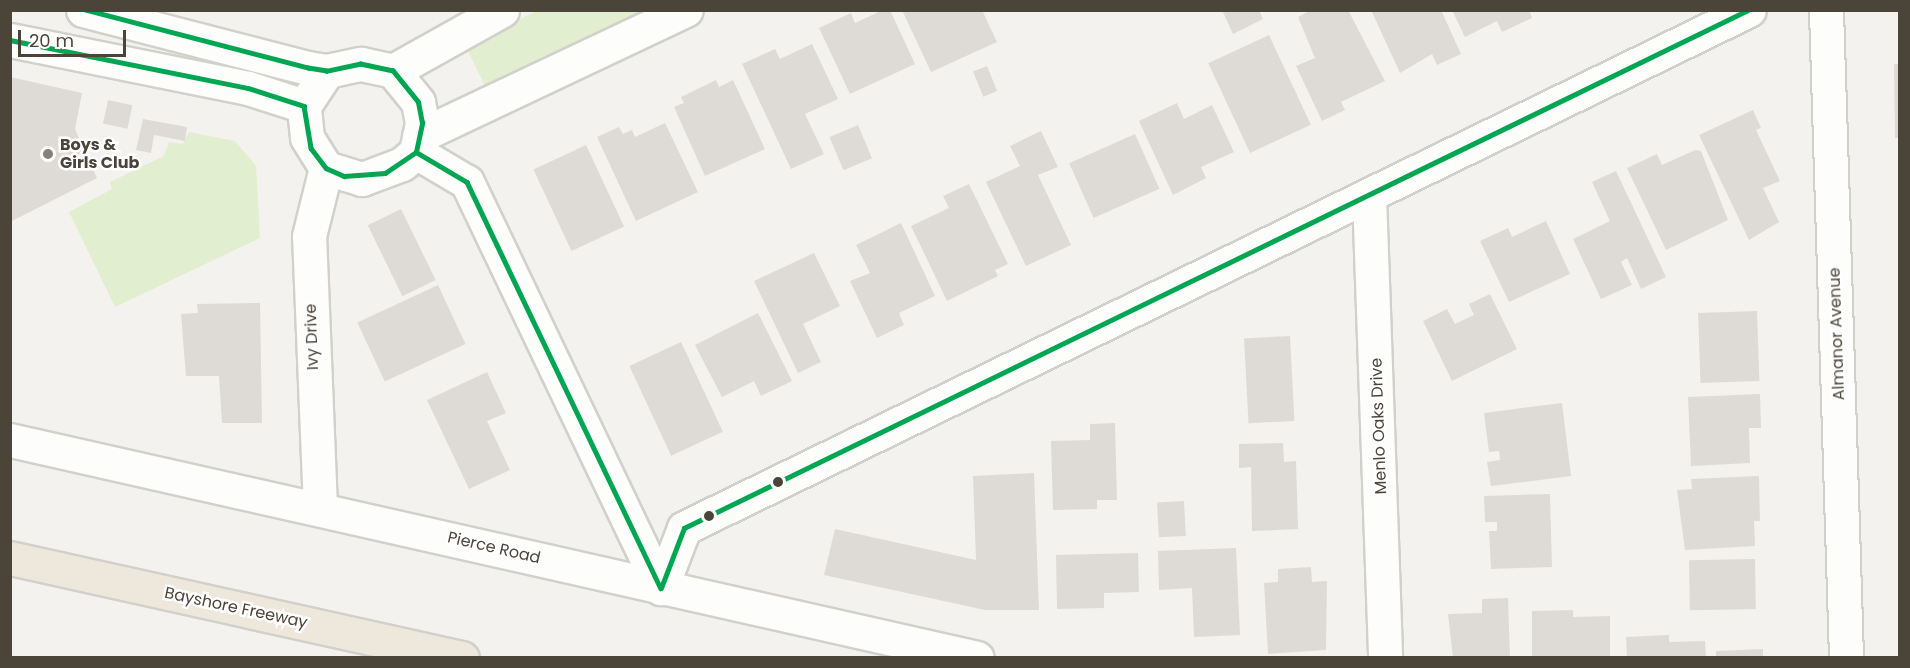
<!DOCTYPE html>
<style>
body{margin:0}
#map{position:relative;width:1910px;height:668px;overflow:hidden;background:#f4f2ee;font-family:Poppins,sans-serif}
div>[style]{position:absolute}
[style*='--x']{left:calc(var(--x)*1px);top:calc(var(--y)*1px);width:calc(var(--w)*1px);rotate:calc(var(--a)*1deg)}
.green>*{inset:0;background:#e1eecf}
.building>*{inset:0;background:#dedbd6;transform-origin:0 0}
.roads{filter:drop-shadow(2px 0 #d2d0cb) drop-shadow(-2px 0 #d2d0cb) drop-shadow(0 2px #d2d0cb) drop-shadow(0 -2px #d2d0cb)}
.minor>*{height:33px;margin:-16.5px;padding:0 16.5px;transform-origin:16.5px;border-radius:16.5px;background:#fdfdfc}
.highway>*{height:33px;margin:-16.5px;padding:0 16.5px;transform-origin:16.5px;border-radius:16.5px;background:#ede8db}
.bus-1>*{height:4.5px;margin:-2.25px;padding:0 2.25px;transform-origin:2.25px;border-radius:2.25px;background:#00a651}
.dots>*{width:16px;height:16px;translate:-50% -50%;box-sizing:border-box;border:3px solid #fff;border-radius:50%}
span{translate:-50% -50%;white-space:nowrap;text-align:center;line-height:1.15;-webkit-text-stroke:5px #fff;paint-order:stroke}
.poi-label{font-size:16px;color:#4b4439;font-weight:700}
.left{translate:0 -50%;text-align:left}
.street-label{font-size:16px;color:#4b4439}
.frame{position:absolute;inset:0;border:12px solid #4b4439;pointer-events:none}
.scale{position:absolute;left:18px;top:30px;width:108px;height:27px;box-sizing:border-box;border:3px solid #4b4439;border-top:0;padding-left:8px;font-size:18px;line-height:21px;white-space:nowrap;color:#4b4439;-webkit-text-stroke:4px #fff;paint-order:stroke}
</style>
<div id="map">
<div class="green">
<i style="clip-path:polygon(537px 11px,656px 11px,488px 92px,465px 45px)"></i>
<i style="clip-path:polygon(189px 132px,235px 141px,256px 166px,260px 238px,115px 307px,69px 212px,112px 189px,110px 182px,164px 156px,169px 142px,183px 144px)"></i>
</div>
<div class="building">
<i style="clip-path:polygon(883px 10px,890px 10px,915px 64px,850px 94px,819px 28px,851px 13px,855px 23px)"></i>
<i style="clip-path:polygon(902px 10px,982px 10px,997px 42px,931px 72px)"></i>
<i style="clip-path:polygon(1222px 10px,1259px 10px,1263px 19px,1233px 34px)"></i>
<i style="clip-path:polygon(1311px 10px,1348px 10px,1385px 81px,1341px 102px,1345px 110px,1322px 121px,1296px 66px,1315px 58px,1298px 17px)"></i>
<i style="clip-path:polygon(1371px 10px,1441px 10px,1461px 54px,1437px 65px,1432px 54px,1400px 73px)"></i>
<i style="clip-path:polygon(1452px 10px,1529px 10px,1532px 18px,1502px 32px,1497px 21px,1465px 37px)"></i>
<i style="left:1269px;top:35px;width:99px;height:67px;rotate:65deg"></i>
<i style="clip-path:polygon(812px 44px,838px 99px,805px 114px,824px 154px,791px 169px,742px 64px,775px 49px,780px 59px)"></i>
<i style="clip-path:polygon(1894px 64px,1900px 64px,1900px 138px,1895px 138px)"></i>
<i style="left:987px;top:66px;width:27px;height:15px;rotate:68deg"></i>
<i style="clip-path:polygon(10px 77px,82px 93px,75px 129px,97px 178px,10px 222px)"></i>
<i style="clip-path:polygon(716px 80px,719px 87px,733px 80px,765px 149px,705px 176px,674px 107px,684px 103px,681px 97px)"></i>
<i style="left:108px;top:100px;width:25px;height:24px;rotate:12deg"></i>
<i style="clip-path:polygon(1177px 103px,1184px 119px,1212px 105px,1234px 152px,1201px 167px,1206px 178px,1173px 195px,1139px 121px)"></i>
<i style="clip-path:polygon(1753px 110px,1761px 128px,1756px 130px,1780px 181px,1763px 188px,1779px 222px,1749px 240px,1699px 135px)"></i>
<i style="clip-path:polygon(143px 119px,187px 127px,185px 141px,154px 135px,151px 153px,136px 150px)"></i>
<i style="clip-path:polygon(665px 123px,698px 192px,636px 221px,597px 137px,619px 127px,623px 134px,632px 130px,635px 137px)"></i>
<i style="left:858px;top:125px;width:36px;height:31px;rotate:67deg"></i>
<i style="clip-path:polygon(1041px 131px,1058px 167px,1038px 175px,1071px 245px,1026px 266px,986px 182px,1020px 166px,1010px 146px)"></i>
<i style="left:1135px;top:134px;width:60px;height:72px;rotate:66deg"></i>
<i style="left:586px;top:145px;width:90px;height:58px;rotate:65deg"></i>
<i style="clip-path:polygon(1695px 150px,1701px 151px,1728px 220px,1666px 250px,1627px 168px,1657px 154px,1662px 165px)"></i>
<i style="clip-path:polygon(1616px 171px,1666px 277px,1641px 289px,1627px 258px,1621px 262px,1632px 285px,1601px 299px,1573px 239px,1610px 221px,1592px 182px)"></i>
<i style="clip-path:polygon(969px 184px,1008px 264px,995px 270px,998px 276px,947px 301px,911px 226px,949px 208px,943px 196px)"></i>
<i style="left:401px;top:209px;width:79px;height:37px;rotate:64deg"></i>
<i style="clip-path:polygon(1546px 221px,1570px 274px,1509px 302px,1480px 241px,1508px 228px,1512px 237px)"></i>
<i style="clip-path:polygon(901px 223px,935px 296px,899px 313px,904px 325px,877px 338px,850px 281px,870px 273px,856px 245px)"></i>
<i style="clip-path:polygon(814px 253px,840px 306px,803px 324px,821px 362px,798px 373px,754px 281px)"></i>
<i style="left:438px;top:285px;width:65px;height:89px;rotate:65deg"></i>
<i style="clip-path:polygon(1490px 294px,1517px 349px,1452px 381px,1423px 321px,1447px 309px,1455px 324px,1474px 315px,1469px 304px)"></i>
<i style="clip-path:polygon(260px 303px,262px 423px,222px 423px,219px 376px,186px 376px,181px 314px,198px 313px,197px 304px)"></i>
<i style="left:1757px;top:311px;width:70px;height:59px;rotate:88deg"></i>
<i style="clip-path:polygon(758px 313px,792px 381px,761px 396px,754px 381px,722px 397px,695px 345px)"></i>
<i style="left:1290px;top:336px;width:85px;height:46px;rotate:87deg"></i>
<i style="left:681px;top:342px;width:99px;height:57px;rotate:65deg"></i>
<i style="clip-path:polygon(487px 372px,506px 413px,487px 421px,510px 470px,469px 489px,427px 400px)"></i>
<i style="clip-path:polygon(1760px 394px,1761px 428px,1749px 428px,1750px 463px,1691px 466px,1688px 397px)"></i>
<i style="clip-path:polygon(1562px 403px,1571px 476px,1491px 486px,1487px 462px,1500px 460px,1499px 451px,1489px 452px,1484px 413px)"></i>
<i style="clip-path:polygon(1115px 423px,1117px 500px,1097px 500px,1097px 509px,1053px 510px,1051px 441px,1090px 440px,1090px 424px)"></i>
<i style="clip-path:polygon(1283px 443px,1284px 462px,1296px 461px,1298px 529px,1252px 531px,1251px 467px,1239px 468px,1239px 444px)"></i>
<i style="clip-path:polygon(1034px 473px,1039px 610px,985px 610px,824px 575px,835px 529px,976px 560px,973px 476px)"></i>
<i style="clip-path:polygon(1759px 476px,1760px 521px,1754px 521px,1755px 546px,1685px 550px,1677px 490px,1692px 489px,1691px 479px)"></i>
<i style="clip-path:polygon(1550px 494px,1552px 567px,1491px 569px,1489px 531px,1497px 531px,1497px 522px,1485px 522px,1484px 496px)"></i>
<i style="left:1184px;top:501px;width:35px;height:27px;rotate:87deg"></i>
<i style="clip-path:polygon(1236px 548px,1240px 635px,1194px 637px,1192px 588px,1159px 590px,1158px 551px)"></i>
<i style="clip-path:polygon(1138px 553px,1139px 592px,1104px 593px,1104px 608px,1057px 609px,1056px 555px)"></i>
<i style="left:1755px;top:559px;width:50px;height:66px;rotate:89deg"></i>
<i style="clip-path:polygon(1311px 567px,1312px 582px,1327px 581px,1326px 650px,1268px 654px,1264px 583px,1278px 582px,1278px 569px)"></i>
<i style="clip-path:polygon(1508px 598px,1510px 658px,1453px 658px,1448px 614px,1482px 613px,1482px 599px)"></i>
<i style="clip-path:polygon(1573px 610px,1573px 617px,1610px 616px,1610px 658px,1532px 656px,1532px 611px)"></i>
<i style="clip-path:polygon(1669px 635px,1669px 642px,1705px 641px,1706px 658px,1627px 658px,1626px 637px)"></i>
<i style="clip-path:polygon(1763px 649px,1763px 658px,1716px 658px,1716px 651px)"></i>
</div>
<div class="roads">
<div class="minor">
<i style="--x:83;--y:10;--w:232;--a:14.5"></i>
<i style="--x:308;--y:68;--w:19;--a:9"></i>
<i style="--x:327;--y:71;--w:35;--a:-12"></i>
<i style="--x:361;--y:64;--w:33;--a:12"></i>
<i style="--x:393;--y:71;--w:40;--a:51"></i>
<i style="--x:418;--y:102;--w:21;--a:79"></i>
<i style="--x:422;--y:123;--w:30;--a:102"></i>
<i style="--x:416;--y:152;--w:18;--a:139"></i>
<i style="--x:402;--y:164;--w:43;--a:159.4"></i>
<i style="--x:362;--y:179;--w:38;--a:-163"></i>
<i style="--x:326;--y:168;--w:36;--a:-122"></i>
<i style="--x:307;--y:137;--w:31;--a:-96"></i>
<i style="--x:304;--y:106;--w:42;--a:-56.7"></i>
<i style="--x:1826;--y:10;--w:648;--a:88.23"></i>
<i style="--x:10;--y:40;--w:243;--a:11.4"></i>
<i style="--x:248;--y:88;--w:59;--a:17.8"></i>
<i style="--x:393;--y:71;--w:125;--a:-29.2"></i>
<i style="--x:419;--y:136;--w:295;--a:-25.3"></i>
<i style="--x:416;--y:152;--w:59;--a:30.5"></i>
<i style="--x:467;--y:182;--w:450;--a:64.5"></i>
<i style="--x:1369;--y:195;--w:463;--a:88"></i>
<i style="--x:10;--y:440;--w:991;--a:12.7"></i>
<i style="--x:320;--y:508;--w:272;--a:-92.3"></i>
<i style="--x:309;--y:236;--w:70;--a:-76"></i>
<i style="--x:661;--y:588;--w:64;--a:-69"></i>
<i style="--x:684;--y:528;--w:1184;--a:-25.94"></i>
</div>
<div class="highway">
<i style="--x:10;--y:558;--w:463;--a:12.5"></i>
</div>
</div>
<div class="bus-1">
<i style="--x:10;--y:40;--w:243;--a:11.4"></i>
<i style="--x:248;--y:88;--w:59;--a:17.8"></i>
<i style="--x:304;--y:106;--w:43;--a:80.5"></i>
<i style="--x:311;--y:148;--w:25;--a:53"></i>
<i style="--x:326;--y:168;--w:20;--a:24"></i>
<i style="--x:344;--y:176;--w:41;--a:-4.2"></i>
<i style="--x:385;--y:173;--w:37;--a:-34"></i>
<i style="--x:416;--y:152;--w:30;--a:-78"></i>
<i style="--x:422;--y:123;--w:21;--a:-101"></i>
<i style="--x:418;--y:102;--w:40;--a:-129"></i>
<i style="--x:393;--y:71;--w:33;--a:-168"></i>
<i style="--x:361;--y:64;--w:35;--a:168"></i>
<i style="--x:327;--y:71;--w:19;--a:-171"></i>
<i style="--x:308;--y:68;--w:230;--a:-165.4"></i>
<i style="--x:416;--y:152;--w:59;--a:30.5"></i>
<i style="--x:467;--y:182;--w:450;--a:64.5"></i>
<i style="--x:661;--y:588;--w:64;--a:-69"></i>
<i style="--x:684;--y:528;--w:1183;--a:-25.96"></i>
</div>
<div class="dots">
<i style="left:48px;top:154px;background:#868178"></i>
<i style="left:778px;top:482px;background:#4b4439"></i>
<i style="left:709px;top:516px;background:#4b4439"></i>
</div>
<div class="poi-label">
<span class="left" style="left:60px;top:154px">Boys &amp;<br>Girls Club</span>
</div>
<div class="street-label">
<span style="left:1837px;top:334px;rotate:-92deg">Almanor Avenue</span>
<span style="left:312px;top:337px;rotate:-92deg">Ivy Drive</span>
<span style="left:1379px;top:426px;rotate:-92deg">Menlo Oaks Drive</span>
<span style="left:494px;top:548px;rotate:13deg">Pierce Road</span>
<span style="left:236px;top:608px;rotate:12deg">Bayshore Freeway</span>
</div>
<div class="frame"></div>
<div class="scale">20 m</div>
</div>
